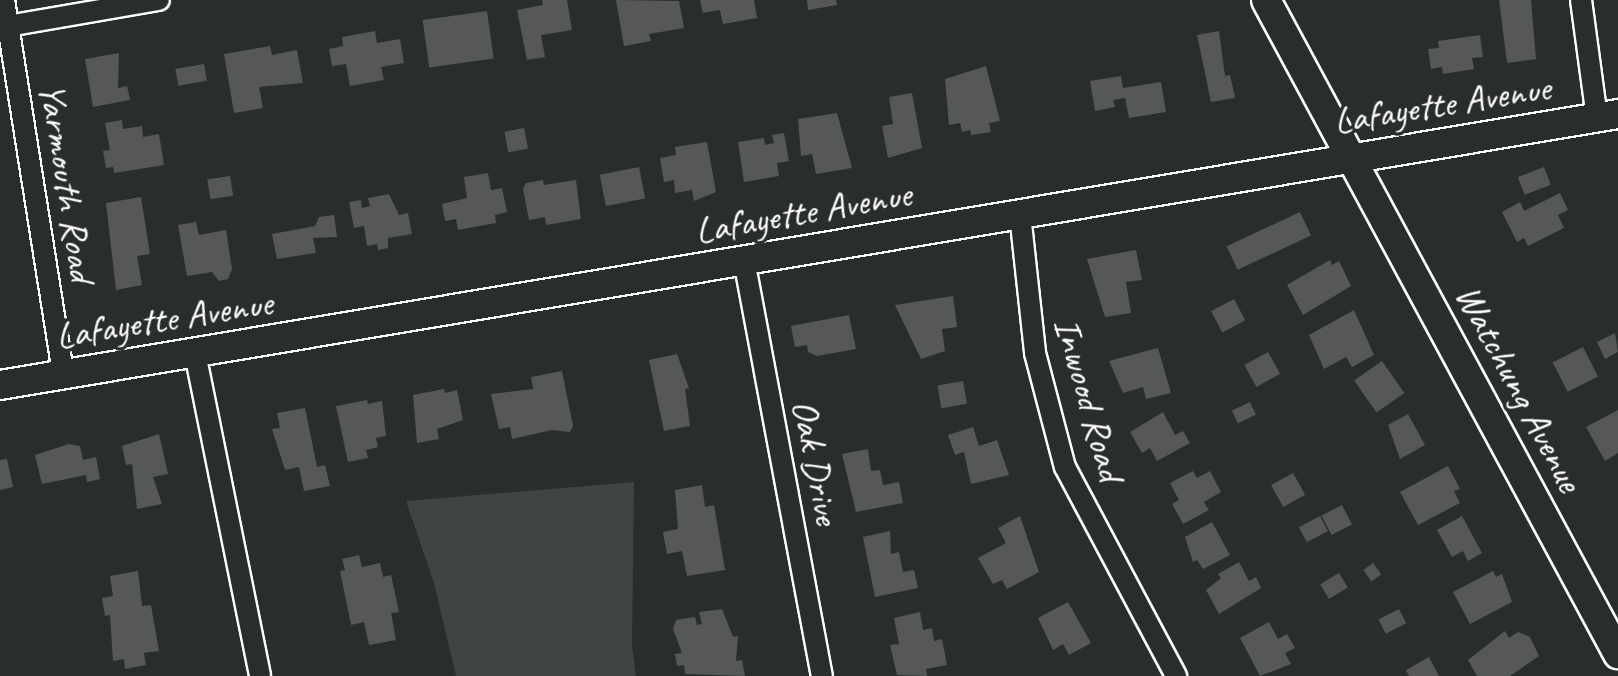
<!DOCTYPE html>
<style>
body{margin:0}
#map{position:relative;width:1618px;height:676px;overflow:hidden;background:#2a2d2e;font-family:Caveat,sans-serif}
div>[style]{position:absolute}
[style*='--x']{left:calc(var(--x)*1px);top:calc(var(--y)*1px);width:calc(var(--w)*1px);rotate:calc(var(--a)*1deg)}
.green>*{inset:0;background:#414445}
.building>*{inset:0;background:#555758;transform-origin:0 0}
.roads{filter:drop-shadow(2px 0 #fff) drop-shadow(-2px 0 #fff) drop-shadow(0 2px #fff) drop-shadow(0 -2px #fff)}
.street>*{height:20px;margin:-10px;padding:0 10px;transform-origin:10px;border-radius:10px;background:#2a2d2e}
.secondary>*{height:28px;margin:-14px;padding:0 14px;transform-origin:14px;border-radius:14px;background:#2a2d2e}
span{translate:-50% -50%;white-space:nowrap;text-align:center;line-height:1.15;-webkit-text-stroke:7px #2a2d2e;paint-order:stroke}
.street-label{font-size:38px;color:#fff}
</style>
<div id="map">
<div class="green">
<i style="clip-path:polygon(634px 482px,632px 646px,636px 676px,456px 676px,434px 583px,406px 501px)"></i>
</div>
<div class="building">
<i style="clip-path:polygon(542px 0,567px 0,572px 30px,541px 35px,545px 57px,527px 60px,517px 10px,543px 5px)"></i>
<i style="clip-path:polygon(616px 0,679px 1px,684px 28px,649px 34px,651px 41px,624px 46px)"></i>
<i style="clip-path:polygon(700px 0,754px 0,757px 18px,723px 24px,720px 10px,703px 13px)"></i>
<i style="clip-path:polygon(807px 0,836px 0,837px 5px,808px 10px)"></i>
<i style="clip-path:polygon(1499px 0,1531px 0,1536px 59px,1507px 63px)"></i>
<i style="left:487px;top:11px;width:48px;height:65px;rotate:82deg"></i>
<i style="clip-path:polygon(375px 31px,377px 43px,400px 39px,404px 63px,381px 67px,384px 80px,350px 86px,346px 64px,332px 66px,329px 49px,343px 46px,342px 37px)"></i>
<i style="clip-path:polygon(1219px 31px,1225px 76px,1230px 75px,1235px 98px,1211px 102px,1197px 35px)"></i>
<i style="clip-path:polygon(1480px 35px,1483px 57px,1472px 58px,1474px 69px,1443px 74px,1442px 67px,1431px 69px,1428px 49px,1439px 48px,1438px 41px)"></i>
<i style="clip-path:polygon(270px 46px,272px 55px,297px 50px,303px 83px,259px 87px,263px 108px,234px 113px,224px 54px)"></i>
<i style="clip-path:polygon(119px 53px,118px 88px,127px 86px,130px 100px,93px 107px,85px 59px)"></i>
<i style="left:204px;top:64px;width:17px;height:29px;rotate:80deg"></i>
<i style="clip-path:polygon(986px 66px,1000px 121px,989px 123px,991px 132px,971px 135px,970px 130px,962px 132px,960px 123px,949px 125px,945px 79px)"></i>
<i style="clip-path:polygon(1121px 76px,1123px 88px,1161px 82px,1166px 112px,1129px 118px,1125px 98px,1113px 100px,1115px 107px,1095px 111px,1090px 81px)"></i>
<i style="clip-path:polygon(912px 93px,922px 148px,888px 158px,882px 126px,893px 124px,889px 97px)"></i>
<i style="clip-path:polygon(837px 113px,852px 168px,816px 174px,812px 154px,801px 156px,798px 119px)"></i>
<i style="clip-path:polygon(122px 120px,123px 129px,142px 126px,143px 137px,159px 134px,164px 165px,114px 173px,113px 167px,106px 168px,103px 151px,110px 150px,105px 123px)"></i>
<i style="left:524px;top:128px;width:21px;height:20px;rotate:79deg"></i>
<i style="clip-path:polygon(784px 133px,789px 161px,777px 163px,779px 176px,744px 182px,738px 142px,764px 138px,765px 145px,774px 143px,772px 135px)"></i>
<i style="clip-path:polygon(707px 142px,716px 192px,694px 201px,692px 190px,675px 193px,674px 180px,664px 182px,660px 158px,676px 155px,675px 147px)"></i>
<i style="left:639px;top:167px;width:32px;height:40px;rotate:79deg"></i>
<i style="left:1544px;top:167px;width:19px;height:28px;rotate:69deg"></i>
<i style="clip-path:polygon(488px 173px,491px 190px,502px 188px,507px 212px,495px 215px,496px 223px,458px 230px,456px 219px,445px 221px,442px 204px,467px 198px,464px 177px)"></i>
<i style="left:230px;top:176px;width:20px;height:23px;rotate:81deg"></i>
<i style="clip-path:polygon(543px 180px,544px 185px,576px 180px,581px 219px,546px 225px,545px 217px,529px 220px,523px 189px,526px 183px)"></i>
<i style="clip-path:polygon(1560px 193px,1568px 210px,1558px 215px,1564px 228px,1528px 246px,1524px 238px,1517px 242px,1502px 212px,1520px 202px,1524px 211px)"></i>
<i style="clip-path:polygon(389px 194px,399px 215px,408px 213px,412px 234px,388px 238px,388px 248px,378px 250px,377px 244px,367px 246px,364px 226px,354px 228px,349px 202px,361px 200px,362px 208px,370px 206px,368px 198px)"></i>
<i style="clip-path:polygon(141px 197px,150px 254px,137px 256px,142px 285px,116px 290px,106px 203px)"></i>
<i style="left:1300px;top:212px;width:26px;height:81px;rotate:65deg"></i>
<i style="clip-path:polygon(334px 215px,337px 237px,313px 238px,316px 253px,277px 259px,272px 234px,315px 226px,319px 217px)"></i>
<i style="clip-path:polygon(196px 222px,199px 235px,226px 230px,232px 269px,228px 279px,219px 281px,212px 272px,187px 276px,178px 225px)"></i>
<i style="clip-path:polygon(1136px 250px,1142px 280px,1126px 282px,1131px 313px,1105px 317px,1087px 259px)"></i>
<i style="clip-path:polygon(1330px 260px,1332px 265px,1339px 261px,1351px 286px,1303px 315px,1287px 285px)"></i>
<i style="clip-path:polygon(953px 296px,957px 327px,942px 329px,945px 351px,921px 359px,895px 305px)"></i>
<i style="left:1234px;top:299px;width:24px;height:26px;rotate:62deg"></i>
<i style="clip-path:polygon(1354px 310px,1374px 355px,1352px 367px,1346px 357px,1324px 369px,1309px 335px)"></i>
<i style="clip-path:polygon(849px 315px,856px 349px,817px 356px,808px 352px,807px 345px,795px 347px,791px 326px)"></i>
<i style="clip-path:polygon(1615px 333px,1618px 352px,1605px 359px,1597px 342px)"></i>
<i style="left:1583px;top:347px;width:33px;height:34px;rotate:63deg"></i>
<i style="clip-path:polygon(1158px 348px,1171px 393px,1146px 399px,1143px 387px,1123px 393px,1109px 361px)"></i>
<i style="left:1268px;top:352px;width:25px;height:27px;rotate:61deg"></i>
<i style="clip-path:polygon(677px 354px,689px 388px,685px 389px,690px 426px,664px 431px,649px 360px)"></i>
<i style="left:1382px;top:361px;width:39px;height:34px;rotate:55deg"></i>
<i style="clip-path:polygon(562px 371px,573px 426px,570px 432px,552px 430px,512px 439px,510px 427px,499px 429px,491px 394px,533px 389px,531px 377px)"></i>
<i style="left:963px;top:381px;width:23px;height:26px;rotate:80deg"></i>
<i style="clip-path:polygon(444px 389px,445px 393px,457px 390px,463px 420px,437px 429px,439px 439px,417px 443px,413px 395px)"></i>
<i style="clip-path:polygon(367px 400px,368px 404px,382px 401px,386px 436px,376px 438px,378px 447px,366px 450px,368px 458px,348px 462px,336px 406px)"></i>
<i style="left:1250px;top:402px;width:14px;height:20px;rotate:65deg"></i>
<i style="clip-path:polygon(305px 408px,317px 467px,325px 465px,330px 486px,304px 491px,299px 467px,285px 470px,272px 429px,280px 428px,277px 413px)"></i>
<i style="clip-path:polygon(1618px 410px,1618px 453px,1605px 461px,1586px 427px)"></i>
<i style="clip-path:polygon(1163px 412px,1175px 435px,1183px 431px,1190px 443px,1157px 461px,1150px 448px,1142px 453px,1130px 432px)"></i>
<i style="clip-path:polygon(1408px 414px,1425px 445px,1400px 459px,1388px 425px)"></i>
<i style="clip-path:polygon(973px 427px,979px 446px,997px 440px,1009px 475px,971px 484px,964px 452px,955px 455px,948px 435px)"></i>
<i style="clip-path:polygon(159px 434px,168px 474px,153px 477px,162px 504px,137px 509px,132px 464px,126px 465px,122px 446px)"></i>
<i style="clip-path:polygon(69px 444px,80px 446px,83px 460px,96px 457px,100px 479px,87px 482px,86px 475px,42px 484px,35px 455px)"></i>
<i style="clip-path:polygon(868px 449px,871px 471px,880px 470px,883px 485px,899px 482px,903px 503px,856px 512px,842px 454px)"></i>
<i style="clip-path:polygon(7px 459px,13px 487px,0 490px,0 460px)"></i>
<i style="clip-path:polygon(1448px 466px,1460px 489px,1454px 491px,1460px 503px,1418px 525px,1400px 492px)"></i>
<i style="clip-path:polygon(1193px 471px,1197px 478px,1210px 471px,1221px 492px,1204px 502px,1209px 510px,1183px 524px,1172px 504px,1179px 500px,1170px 483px)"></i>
<i style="left:1293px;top:473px;width:25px;height:25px;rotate:61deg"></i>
<i style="clip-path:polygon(702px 485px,705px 507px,714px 505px,725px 570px,687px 576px,682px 551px,667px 554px,663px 532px,678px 529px,675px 490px)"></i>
<i style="left:1342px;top:505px;width:22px;height:23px;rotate:63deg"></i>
<i style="clip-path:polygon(1020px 516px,1039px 572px,1007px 589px,1002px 580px,993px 584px,978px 558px,1006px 543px,998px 528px)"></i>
<i style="left:1320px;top:516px;width:17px;height:24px;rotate:62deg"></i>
<i style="clip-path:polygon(1462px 516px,1482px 553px,1468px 561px,1463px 551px,1452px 557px,1437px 530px)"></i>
<i style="clip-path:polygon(1212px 522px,1230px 555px,1203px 569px,1197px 560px,1193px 562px,1185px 537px)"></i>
<i style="clip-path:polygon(890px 531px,891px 554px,899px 552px,903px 572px,914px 570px,918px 588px,875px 597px,863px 537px)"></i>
<i style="clip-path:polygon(359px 555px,362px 567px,380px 563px,383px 577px,391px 575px,399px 612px,391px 613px,396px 640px,369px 645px,364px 622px,351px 625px,340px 571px,345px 570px,342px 559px)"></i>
<i style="clip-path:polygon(1239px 562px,1249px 581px,1256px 577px,1261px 588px,1219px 614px,1206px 590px,1221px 578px,1218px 574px)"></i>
<i style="left:1373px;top:563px;width:14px;height:12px;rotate:54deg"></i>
<i style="clip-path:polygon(138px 571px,142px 606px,151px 605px,159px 651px,144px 653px,146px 665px,125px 669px,124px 659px,113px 661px,110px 615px,105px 616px,102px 598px,113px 596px,110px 576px)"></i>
<i style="clip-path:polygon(1493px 571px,1496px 577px,1502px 574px,1512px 602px,1470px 624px,1453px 592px)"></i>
<i style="left:1339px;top:573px;width:17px;height:22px;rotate:59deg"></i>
<i style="clip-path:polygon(1068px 602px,1091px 643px,1069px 655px,1063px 644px,1053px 650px,1038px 618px)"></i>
<i style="clip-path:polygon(722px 609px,733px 637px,738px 636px,736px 661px,742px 660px,745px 676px,685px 674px,684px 665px,677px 666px,675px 654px,682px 653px,673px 629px,676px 620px,695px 617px,697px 625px,702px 624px,699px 612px)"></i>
<i style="left:1399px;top:609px;width:16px;height:23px;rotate:63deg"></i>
<i style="clip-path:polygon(920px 612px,923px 630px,932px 628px,934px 641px,942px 639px,947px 665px,926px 669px,927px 676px,897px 675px,890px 645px,899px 644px,894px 618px)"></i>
<i style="clip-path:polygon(1269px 622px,1278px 639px,1287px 634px,1295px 648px,1285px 653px,1291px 664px,1260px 676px,1240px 638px)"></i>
<i style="clip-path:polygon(1505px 631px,1509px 638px,1518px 632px,1530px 637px,1539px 656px,1510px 676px,1477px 676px,1468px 660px)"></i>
<i style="clip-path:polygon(1429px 657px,1439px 676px,1409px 676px,1406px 670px)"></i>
</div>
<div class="roads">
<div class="street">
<i style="--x:4;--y:0;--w:379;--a:81"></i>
<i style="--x:1581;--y:0;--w:119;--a:82.3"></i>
<i style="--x:8;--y:26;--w:153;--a:-9.8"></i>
<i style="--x:1020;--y:214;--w:140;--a:83.8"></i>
<i style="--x:1035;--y:353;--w:118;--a:75.3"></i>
<i style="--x:1065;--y:467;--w:237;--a:62"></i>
<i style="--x:744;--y:260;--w:423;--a:79.4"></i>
<i style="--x:195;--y:353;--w:329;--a:78.6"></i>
</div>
<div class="secondary">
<i style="--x:1266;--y:0;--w:743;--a:61.71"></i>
<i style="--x:0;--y:385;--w:1641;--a:-9.51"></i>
</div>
</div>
<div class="street-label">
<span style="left:1442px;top:104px;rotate:-9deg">Lafayette Avenue</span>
<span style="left:67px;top:182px;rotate:81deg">Yarmouth Road</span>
<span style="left:803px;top:212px;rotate:-10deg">Lafayette Avenue</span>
<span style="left:164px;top:319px;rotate:-9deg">Lafayette Avenue</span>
<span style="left:1519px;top:388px;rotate:62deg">Watchung Avenue</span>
<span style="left:1089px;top:399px;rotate:74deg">Inwood Road</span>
<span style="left:816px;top:462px;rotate:79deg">Oak Drive</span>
</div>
</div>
